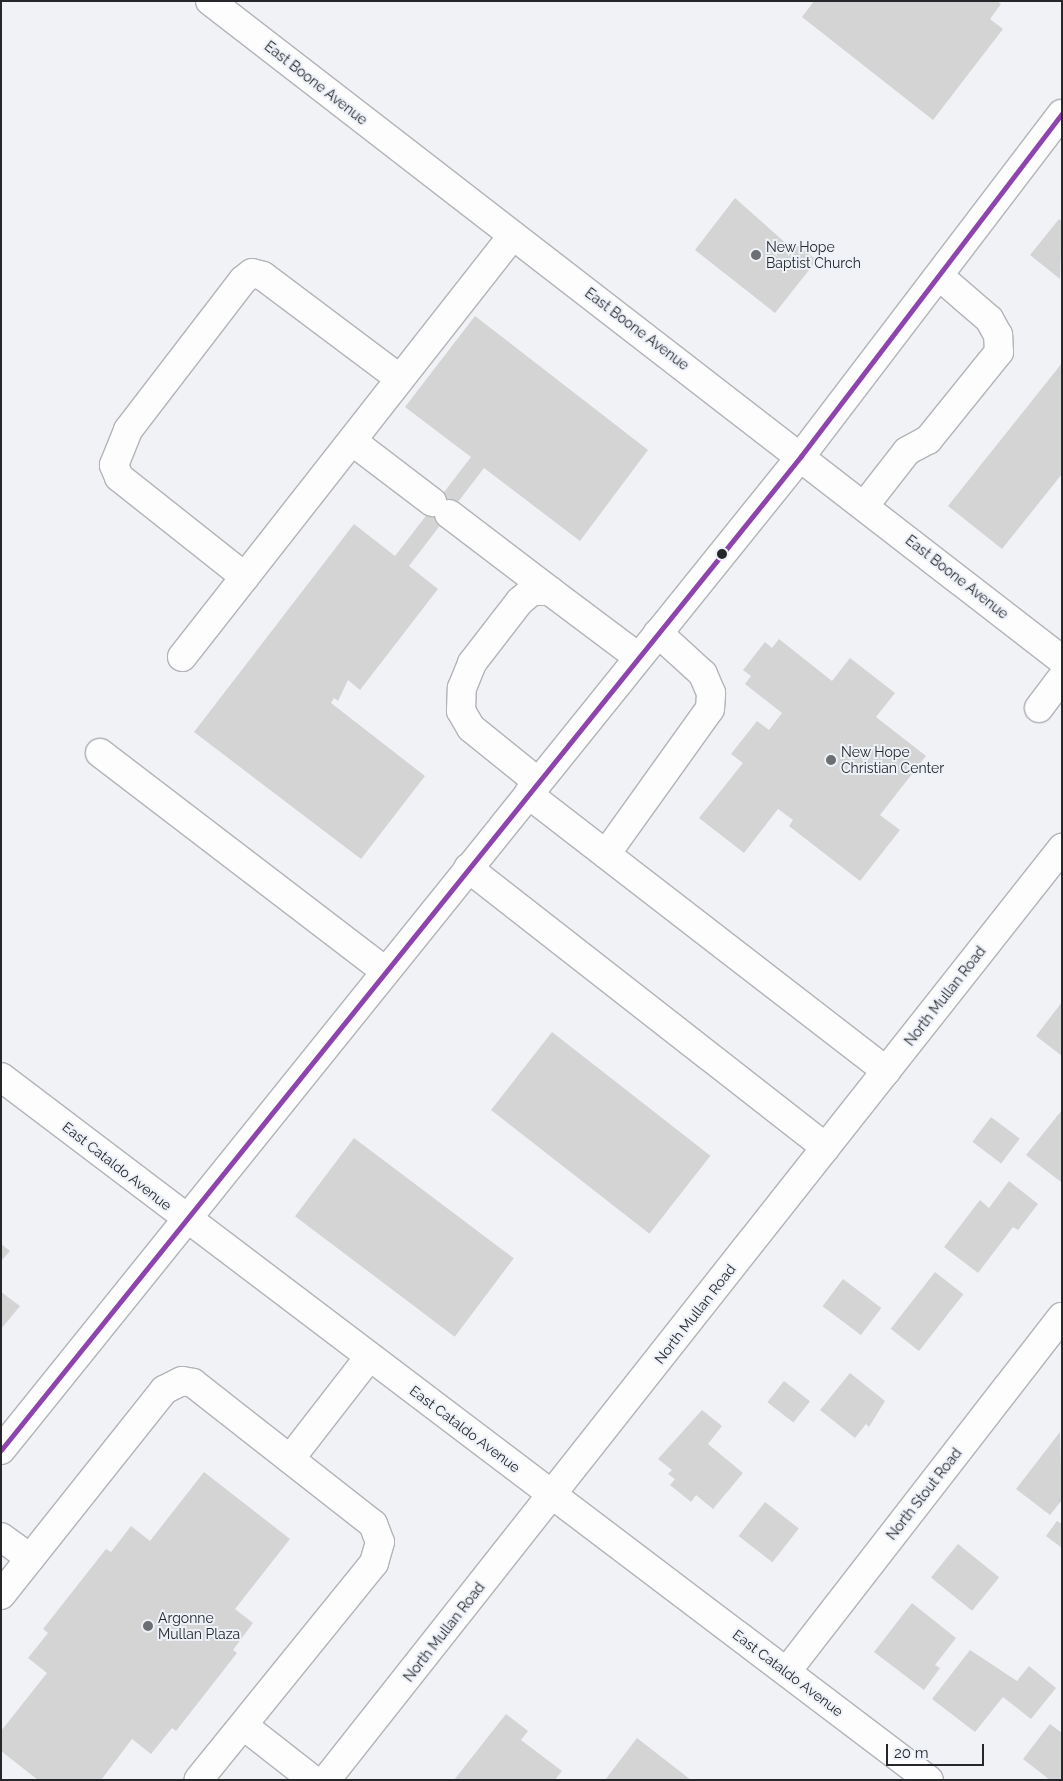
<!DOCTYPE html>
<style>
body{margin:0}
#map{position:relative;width:1063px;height:1781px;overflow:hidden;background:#f0f2f5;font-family:Raleway,sans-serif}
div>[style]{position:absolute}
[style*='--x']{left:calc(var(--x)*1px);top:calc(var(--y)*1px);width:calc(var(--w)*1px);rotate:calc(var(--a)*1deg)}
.building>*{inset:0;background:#d4d4d5;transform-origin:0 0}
.roads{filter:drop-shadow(1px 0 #b2b4b7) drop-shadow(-1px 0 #b2b4b7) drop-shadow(0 1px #b2b4b7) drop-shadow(0 -1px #b2b4b7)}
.minor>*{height:28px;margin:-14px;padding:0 14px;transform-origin:14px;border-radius:14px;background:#fdfdfe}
.major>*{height:28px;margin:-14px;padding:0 14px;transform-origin:14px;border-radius:14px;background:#fdfdfe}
.bus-1>*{height:5px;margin:-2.5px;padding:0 2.5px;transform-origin:2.5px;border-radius:2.5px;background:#8e44ad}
.dots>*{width:14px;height:14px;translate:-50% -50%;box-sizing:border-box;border:2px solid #edf1f8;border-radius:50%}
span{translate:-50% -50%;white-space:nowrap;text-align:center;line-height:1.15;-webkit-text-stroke:4px #edf1f8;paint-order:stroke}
.street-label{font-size:14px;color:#26272a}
.poi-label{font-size:14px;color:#26272a}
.left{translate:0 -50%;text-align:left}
.frame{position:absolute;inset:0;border:2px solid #26272a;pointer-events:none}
.scale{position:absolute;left:886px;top:1744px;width:98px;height:22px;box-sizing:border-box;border:2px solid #26272a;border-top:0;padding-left:6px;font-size:15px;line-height:18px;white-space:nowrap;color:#26272a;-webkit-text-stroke:4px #edf1f8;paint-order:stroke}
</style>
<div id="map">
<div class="building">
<i style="clip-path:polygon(814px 1px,997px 1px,1001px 4px,990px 19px,1003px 29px,933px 120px,802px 17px)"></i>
<i style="clip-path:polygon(735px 198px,789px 246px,792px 242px,817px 260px,775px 313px,695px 250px)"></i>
<i style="clip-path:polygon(1059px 219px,1062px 221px,1060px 279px,1030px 255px)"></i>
<i style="clip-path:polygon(475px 316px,648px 450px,580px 541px,484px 468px,409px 566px,438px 589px,360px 690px,348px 680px,338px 701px,334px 698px,331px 703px,425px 776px,361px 859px,194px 732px,354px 524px,395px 556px,471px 457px,405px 407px)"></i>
<i style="clip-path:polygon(1062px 363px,1062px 474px,1002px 549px,948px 506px)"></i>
<i style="clip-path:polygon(779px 639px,832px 681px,850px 658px,895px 693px,876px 717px,926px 756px,880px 815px,900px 830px,860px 881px,789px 826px,793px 820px,778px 809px,744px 853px,699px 818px,743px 763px,731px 754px,757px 721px,769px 730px,782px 713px,745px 684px,751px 676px,743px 670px,765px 642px,772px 648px)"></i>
<i style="clip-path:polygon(1062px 1002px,1062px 1056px,1036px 1036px)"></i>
<i style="left:552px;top:1032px;width:201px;height:99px;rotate:38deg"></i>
<i style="clip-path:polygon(1062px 1110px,1062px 1181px,1061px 1182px,1026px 1155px)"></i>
<i style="left:991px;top:1117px;width:36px;height:31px;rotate:37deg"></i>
<i style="left:354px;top:1138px;width:200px;height:98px;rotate:37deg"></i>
<i style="clip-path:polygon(1009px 1181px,1038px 1204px,1018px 1230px,1013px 1227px,978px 1273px,944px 1247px,980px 1200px,989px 1208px)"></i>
<i style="clip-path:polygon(1px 1244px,10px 1251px,1px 1261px)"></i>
<i style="left:935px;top:1272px;width:36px;height:72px;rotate:38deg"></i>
<i style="left:843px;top:1279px;width:48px;height:34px;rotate:37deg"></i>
<i style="clip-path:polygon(1px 1292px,20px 1306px,1px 1329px)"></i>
<i style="clip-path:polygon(850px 1373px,885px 1401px,869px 1427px,866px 1424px,855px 1438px,820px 1410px)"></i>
<i style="left:784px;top:1381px;width:33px;height:27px;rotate:38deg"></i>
<i style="clip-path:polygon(702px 1410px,722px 1426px,708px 1444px,743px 1473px,713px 1509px,696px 1495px,691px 1502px,670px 1485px,675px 1479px,668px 1474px,672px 1470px,658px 1459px)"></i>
<i style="clip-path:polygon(1060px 1432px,1062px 1500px,1050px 1515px,1016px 1489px)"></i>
<i style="clip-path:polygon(204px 1472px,290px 1539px,235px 1609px,253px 1623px,233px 1650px,237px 1653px,176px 1731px,172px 1728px,151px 1754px,132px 1739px,101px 1780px,38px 1780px,1px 1751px,1px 1731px,47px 1673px,28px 1658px,48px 1633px,43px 1629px,106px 1549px,111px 1552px,131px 1526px,150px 1541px)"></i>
<i style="left:765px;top:1502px;width:43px;height:43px;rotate:38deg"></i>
<i style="clip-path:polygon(1057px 1521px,1062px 1524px,1062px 1548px,1046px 1536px)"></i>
<i style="left:958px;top:1544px;width:53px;height:43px;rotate:39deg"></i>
<i style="clip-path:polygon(912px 1603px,956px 1638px,935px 1665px,940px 1668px,924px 1690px,874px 1652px)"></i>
<i style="clip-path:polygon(970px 1650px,1017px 1681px,1029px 1666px,1056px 1688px,1031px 1719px,1003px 1697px,975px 1732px,932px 1699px)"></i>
<i style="clip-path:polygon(506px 1714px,528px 1731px,521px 1740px,562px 1771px,555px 1780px,454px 1780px)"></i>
<i style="clip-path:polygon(1050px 1724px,1062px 1733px,1062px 1780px,1050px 1780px,1023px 1759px)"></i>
<i style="clip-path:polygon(637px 1738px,691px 1780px,605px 1780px)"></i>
</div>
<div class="roads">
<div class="minor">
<i style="--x:210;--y:1;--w:1077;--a:37.72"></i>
<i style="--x:352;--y:441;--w:101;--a:37.3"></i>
<i style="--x:865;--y:505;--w:68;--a:-52.1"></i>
<i style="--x:907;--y:451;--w:24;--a:-28"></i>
<i style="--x:928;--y:440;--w:113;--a:-51.1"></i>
<i style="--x:999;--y:352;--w:17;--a:-93"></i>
<i style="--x:998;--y:335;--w:18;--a:-119"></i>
<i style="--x:989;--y:319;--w:66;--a:-139.3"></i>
<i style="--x:449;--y:514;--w:127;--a:37.3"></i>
<i style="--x:245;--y:577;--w:161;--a:-141.6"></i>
<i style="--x:119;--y:477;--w:13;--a:-113"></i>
<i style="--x:114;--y:465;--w:38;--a:-68"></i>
<i style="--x:128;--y:430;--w:189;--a:-52.5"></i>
<i style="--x:243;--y:280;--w:11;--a:-38"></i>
<i style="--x:252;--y:273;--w:11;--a:15"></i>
<i style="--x:263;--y:276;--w:171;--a:36.9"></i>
<i style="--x:182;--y:657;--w:536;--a:-51.89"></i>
<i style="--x:1039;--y:708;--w:39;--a:-53"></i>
<i style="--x:100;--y:753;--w:359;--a:37.4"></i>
<i style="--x:538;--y:782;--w:86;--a:-141.1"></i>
<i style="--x:471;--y:728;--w:20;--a:-120"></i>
<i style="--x:461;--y:711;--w:23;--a:-88"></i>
<i style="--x:462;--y:688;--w:27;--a:-68"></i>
<i style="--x:472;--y:663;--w:78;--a:-52.3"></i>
<i style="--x:520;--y:601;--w:16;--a:-40"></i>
<i style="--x:532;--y:591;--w:18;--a:0"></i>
<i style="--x:550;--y:591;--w:110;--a:36.9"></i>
<i style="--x:528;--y:794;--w:453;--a:37.7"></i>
<i style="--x:606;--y:854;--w:178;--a:-54.4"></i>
<i style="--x:710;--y:709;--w:16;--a:-86"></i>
<i style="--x:711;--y:693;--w:21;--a:-113"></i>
<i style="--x:703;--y:674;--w:61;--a:-137.7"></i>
<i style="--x:468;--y:868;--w:454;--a:38"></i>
<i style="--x:1;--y:1077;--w:1164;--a:37.15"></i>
<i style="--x:290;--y:1459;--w:129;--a:-52.2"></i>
<i style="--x:1;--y:1537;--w:36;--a:36"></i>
<i style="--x:1;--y:1595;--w:262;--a:-51.5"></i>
<i style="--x:164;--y:1390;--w:20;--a:-27"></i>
<i style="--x:182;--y:1381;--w:11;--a:10"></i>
<i style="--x:193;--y:1383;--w:229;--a:38.1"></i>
<i style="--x:373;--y:1524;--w:19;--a:69"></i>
<i style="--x:380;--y:1542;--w:22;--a:106"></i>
<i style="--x:374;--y:1563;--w:279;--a:129"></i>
<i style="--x:787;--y:1671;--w:448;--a:-52.2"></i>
<i style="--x:244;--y:1726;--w:88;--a:38"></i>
</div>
<div class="major">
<i style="--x:1;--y:1450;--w:1276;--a:-51.17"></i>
<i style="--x:801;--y:456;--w:430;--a:-52.7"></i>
<i style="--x:326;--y:1780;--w:1188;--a:-51.7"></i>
</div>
</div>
<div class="bus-1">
<i style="--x:1;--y:1450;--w:1276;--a:-51.17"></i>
<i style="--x:801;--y:456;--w:430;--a:-52.7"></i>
</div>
<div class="dots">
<i style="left:756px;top:255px;background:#6d6e71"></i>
<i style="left:722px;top:554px;background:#26272a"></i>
<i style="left:831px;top:760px;background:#6d6e71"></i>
<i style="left:148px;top:1626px;background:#6d6e71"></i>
</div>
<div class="street-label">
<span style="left:316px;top:83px;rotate:38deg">East Boone Avenue</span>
<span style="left:637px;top:329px;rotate:37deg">East Boone Avenue</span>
<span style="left:957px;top:577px;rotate:38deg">East Boone Avenue</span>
<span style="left:945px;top:996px;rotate:-52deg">North Mullan Road</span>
<span style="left:117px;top:1166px;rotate:38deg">East Cataldo Avenue</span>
<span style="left:695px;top:1314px;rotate:-52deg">North Mullan Road</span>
<span style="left:465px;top:1429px;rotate:37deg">East Cataldo Avenue</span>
<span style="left:924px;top:1494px;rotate:-52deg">North Stout Road</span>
<span style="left:444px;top:1632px;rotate:-52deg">North Mullan Road</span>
<span style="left:788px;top:1673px;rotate:37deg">East Cataldo Avenue</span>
</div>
<div class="poi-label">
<span class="left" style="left:766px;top:255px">New Hope<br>Baptist Church</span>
<span class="left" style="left:841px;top:760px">New Hope<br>Christian Center</span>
<span class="left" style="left:158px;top:1626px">Argonne<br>Mullan Plaza</span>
</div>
<div class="frame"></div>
<div class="scale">20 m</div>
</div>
